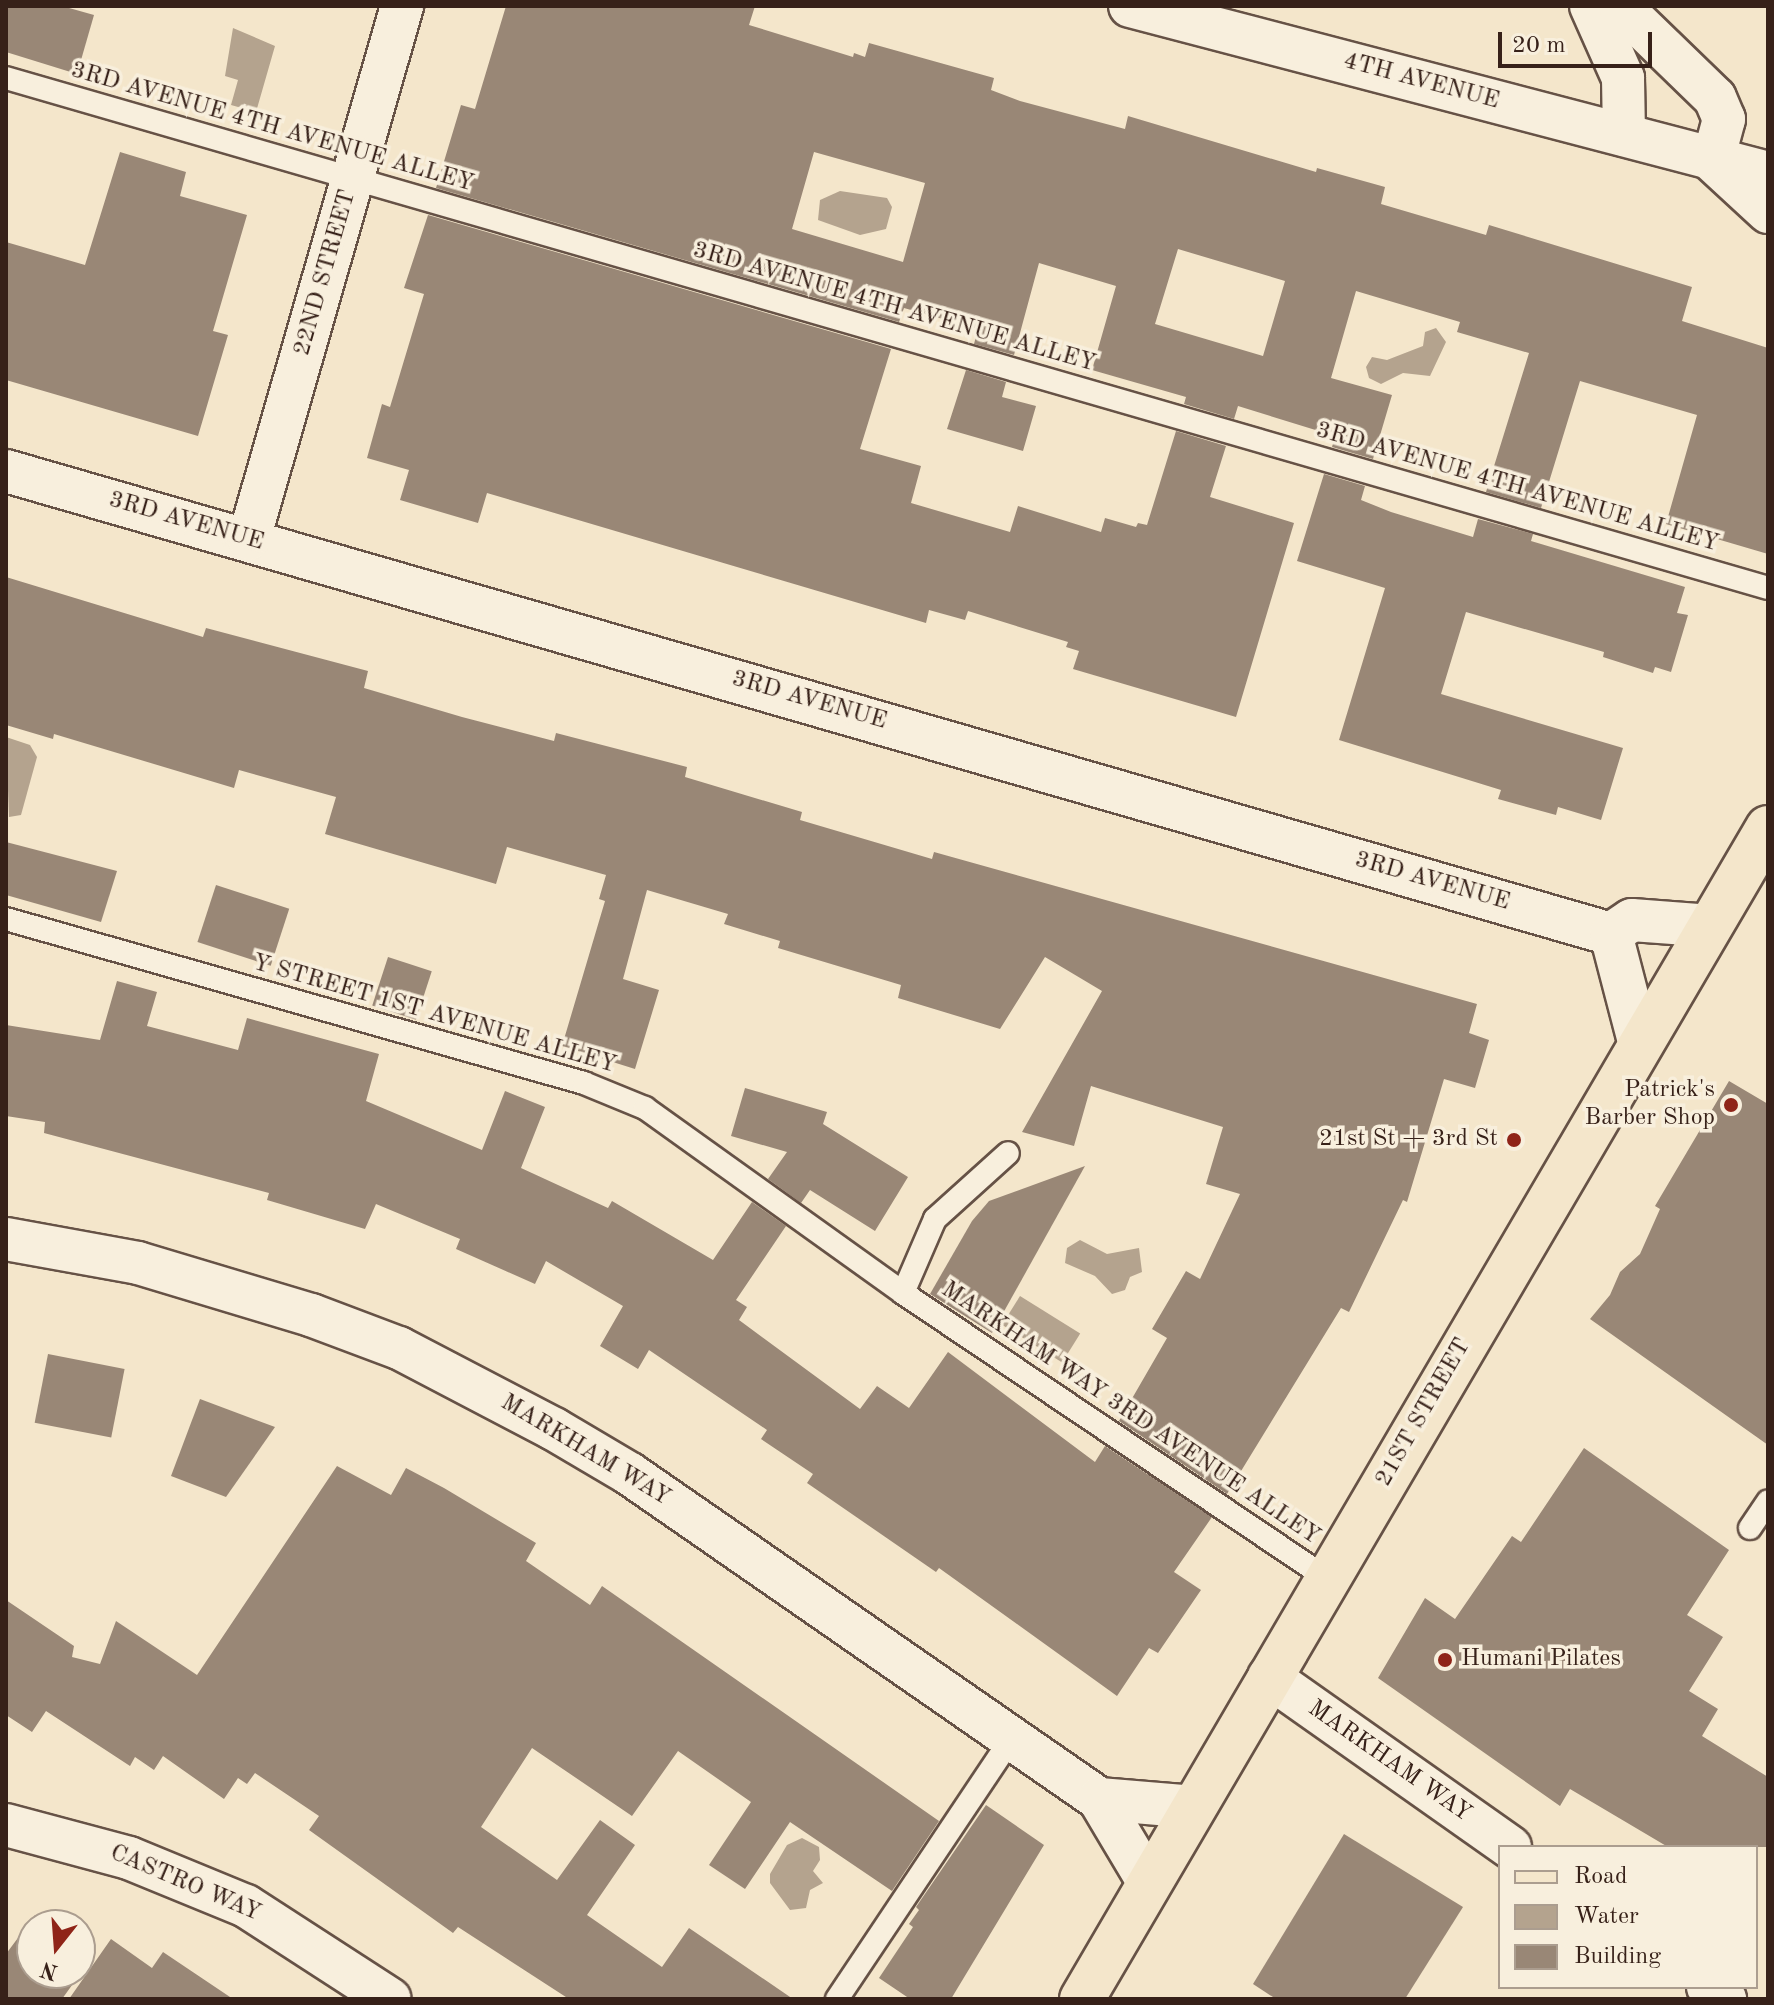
<!DOCTYPE html>
<style>
body{margin:0}
#map{position:relative;width:1774px;height:2005px;overflow:hidden;background:#f4e6cb;font-family:"Old Standard TT",serif}
div>[style]{position:absolute}
[style*='--x']{left:calc(var(--x)*1px);top:calc(var(--y)*1px);width:calc(var(--w)*1px);rotate:calc(var(--a)*1deg)}
.water>*{inset:0;background:#b4a38e;transform-origin:0 0}
.building>*{inset:0;background:#998776;transform-origin:0 0}
.roads{filter:drop-shadow(2px 0 #665246) drop-shadow(-2px 0 #665246) drop-shadow(0 2px #665246) drop-shadow(0 -2px #665246)}
.lane>*{height:22px;margin:-11px;padding:0 11px;transform-origin:11px;border-radius:11px;background:#f8efdd}
.street>*{height:42px;margin:-21px;padding:0 21px;transform-origin:21px;border-radius:21px;background:#f8efdd}
.primary>*{height:44px;margin:-22px;padding:0 22px;transform-origin:22px;border-radius:22px;background:#f4e6cb}
.dots>*{width:22px;height:22px;translate:-50% -50%;box-sizing:border-box;border:4px solid #f8efdd;border-radius:50%}
span{translate:-50% -50%;white-space:nowrap;text-align:center;line-height:1.15;-webkit-text-stroke:7px #f8efdd;paint-order:stroke}
.street-label{font-size:24px;color:#372119}
.poi-label{font-size:24px;color:#372119}
.right{translate:-100% -50%;text-align:right}
.left{translate:0 -50%;text-align:left}
.frame{position:absolute;inset:0;border:8px solid #372119;pointer-events:none}
.legend{position:absolute;left:1498px;top:1845px;width:260px;height:144px;box-sizing:border-box;background:#f8efdd;border:2px solid #ab9d8f;margin:0;padding:10px 14px;list-style:none;font-size:24px;color:#372119}
.legend li{display:flex;align-items:center;gap:16px;height:40px}
.legend b{width:40px;border:2px solid #ab9d8f}
.north{position:absolute;left:16px;top:1909px;width:80px;height:80px;box-sizing:border-box;background:#f8efdd;border:2px solid #ab9d8f;border-radius:50%;rotate:197deg;font-size:22px;font-weight:700;line-height:32px;text-align:center;color:#372119}
.north::after{content:'';display:block;margin:auto;width:28px;height:36px;background:#8f2418;clip-path:polygon(50% 0,100% 100%,50% 72%,0 100%)}
.scale{position:absolute;left:1498px;top:32px;width:154px;height:36px;box-sizing:border-box;border:4px solid #372119;border-top:0;padding-left:10px;font-size:24px;line-height:28px;white-space:nowrap;color:#372119;-webkit-text-stroke:6px #f8efdd;paint-order:stroke}
</style>
<div id="map">
<div class="water">
<i style="clip-path:polygon(233px 28px,275px 46px,256px 112px,231px 105px,238px 80px,225px 76px)"></i>
<i style="clip-path:polygon(840px 191px,887px 198px,892px 207px,886px 229px,860px 235px,818px 220px,820px 200px)"></i>
<i style="clip-path:polygon(1436px 328px,1446px 342px,1430px 376px,1403px 373px,1381px 384px,1369px 378px,1366px 367px,1372px 357px,1387px 360px,1423px 346px,1425px 332px)"></i>
<i style="clip-path:polygon(6px 737px,30px 745px,37px 757px,21px 815px,9px 817px)"></i>
<i style="clip-path:polygon(1080px 1240px,1107px 1254px,1139px 1248px,1142px 1272px,1130px 1277px,1125px 1290px,1112px 1294px,1095px 1276px,1065px 1263px,1067px 1248px)"></i>
<i style="left:1020px;top:1296px;width:71px;height:34px;rotate:32deg"></i>
<i style="clip-path:polygon(802px 1838px,819px 1847px,820px 1860px,813px 1871px,823px 1883px,810px 1890px,806px 1908px,790px 1910px,770px 1883px,770px 1874px,787px 1845px)"></i>
</div>
<div class="building">
<i style="clip-path:polygon(6px 6px,62px 6px,94px 15px,77px 74px,6px 52px)"></i>
<i style="clip-path:polygon(evenodd,506px 6px,755px 6px,749px 25px,853px 57px,854px 53px,865px 57px,869px 43px,994px 78px,991px 90px,1020px 101px,1125px 129px,1128px 116px,1316px 172px,1317px 168px,1385px 187px,1381px 204px,1486px 235px,1489px 225px,1692px 287px,1682px 321px,1768px 348px,1768px 554px,1666px 524px,1697px 415px,1580px 381px,1541px 508px,1486px 492px,1529px 353px,1457px 332px,1460px 322px,1356px 291px,1331px 378px,1392px 395px,1373px 459px,1332px 447px,1335px 436px,1238px 406px,1234px 419px,1184px 404px,1186px 397px,1092px 370px,1116px 286px,1039px 263px,1014px 355px,974px 344px,978px 329px,904px 308px,899px 322px,436px 188px,461px 105px,475px 109px,506px 6px,814px 152px,925px 183px,903px 262px,792px 229px,814px 152px,506px 6px,1178px 249px,1285px 281px,1263px 356px,1155px 324px,1178px 249px)"></i>
<i style="clip-path:polygon(120px 152px,186px 172px,180px 196px,247px 215px,213px 331px,228px 335px,198px 436px,6px 380px,6px 242px,85px 265px)"></i>
<i style="clip-path:polygon(428px 215px,891px 349px,860px 449px,921px 466px,911px 503px,1010px 532px,1018px 506px,1101px 532px,1105px 518px,1136px 527px,1138px 523px,1147px 525px,1176px 431px,1226px 446px,1210px 497px,1294px 523px,1236px 717px,1073px 669px,1079px 651px,1066px 647px,1068px 642px,968px 611px,965px 620px,929px 610px,926px 623px,487px 493px,478px 523px,400px 500px,409px 470px,367px 458px,382px 404px,390px 407px,424px 294px,404px 288px)"></i>
<i style="clip-path:polygon(966px 370px,1006px 382px,1002px 397px,1036px 406px,1023px 451px,947px 429px)"></i>
<i style="clip-path:polygon(1324px 474px,1365px 486px,1361px 500px,1391px 512px,1473px 537px,1478px 519px,1533px 534px,1531px 541px,1685px 587px,1677px 613px,1688px 615px,1671px 672px,1655px 667px,1653px 673px,1603px 657px,1604px 652px,1466px 612px,1441px 694px,1623px 748px,1601px 820px,1558px 807px,1556px 815px,1498px 799px,1501px 790px,1339px 740px,1385px 588px,1297px 561px)"></i>
<i style="clip-path:polygon(6px 577px,203px 637px,206px 628px,368px 671px,364px 688px,462px 717px,554px 741px,556px 733px,687px 767px,685px 777px,802px 812px,800px 820px,932px 859px,934px 852px,1477px 1004px,1469px 1033px,1489px 1040px,1475px 1088px,1444px 1079px,1407px 1202px,1403px 1200px,1349px 1312px,1341px 1308px,1227px 1494px,1119px 1421px,1167px 1338px,1152px 1329px,1186px 1271px,1200px 1279px,1240px 1194px,1206px 1184px,1223px 1127px,1091px 1086px,1074px 1146px,1022px 1132px,1102px 991px,1045px 957px,1000px 1029px,898px 998px,901px 985px,778px 948px,780px 941px,724px 924px,728px 914px,647px 890px,623px 979px,659px 990px,635px 1069px,562px 1046px,605px 901px,599px 899px,606px 875px,507px 847px,496px 884px,325px 834px,336px 797px,239px 770px,234px 788px,54px 734px,53px 739px,6px 725px)"></i>
<i style="clip-path:polygon(6px 842px,117px 871px,101px 922px,6px 895px)"></i>
<i style="left:216px;top:885px;width:77px;height:60px;rotate:18deg"></i>
<i style="left:388px;top:957px;width:46px;height:51px;rotate:18deg"></i>
<i style="clip-path:polygon(117px 981px,157px 992px,147px 1026px,238px 1050px,247px 1018px,379px 1054px,366px 1101px,482px 1150px,505px 1091px,545px 1107px,521px 1168px,608px 1208px,612px 1201px,713px 1260px,752px 1202px,786px 1226px,736px 1300px,747px 1307px,739px 1320px,860px 1409px,877px 1386px,909px 1408px,948px 1352px,1095px 1462px,1105px 1446px,1212px 1517px,1174px 1572px,1201px 1590px,1158px 1653px,1149px 1648px,1117px 1696px,939px 1568px,936px 1572px,807px 1483px,813px 1474px,761px 1439px,767px 1430px,649px 1350px,638px 1369px,600px 1346px,623px 1306px,546px 1261px,535px 1284px,456px 1249px,460px 1239px,376px 1204px,365px 1229px,267px 1200px,269px 1193px,44px 1133px,45px 1122px,6px 1116px,6px 1025px,100px 1040px)"></i>
<i style="clip-path:polygon(1729px 1081px,1768px 1104px,1768px 1445px,1590px 1319px,1610px 1295px,1620px 1272px,1640px 1254px,1660px 1209px,1655px 1206px)"></i>
<i style="clip-path:polygon(745px 1088px,827px 1112px,823px 1124px,908px 1177px,875px 1231px,810px 1190px,801px 1203px,768px 1179px,787px 1152px,731px 1136px)"></i>
<i style="clip-path:polygon(1085px 1166px,992px 1333px,930px 1294px,972px 1221px,989px 1201px)"></i>
<i style="left:48px;top:1354px;width:78px;height:70px;rotate:11deg"></i>
<i style="clip-path:polygon(200px 1399px,275px 1427px,226px 1497px,171px 1476px)"></i>
<i style="clip-path:polygon(1584px 1448px,1729px 1550px,1687px 1615px,1723px 1637px,1689px 1691px,1718px 1709px,1702px 1736px,1768px 1777px,1768px 1847px,1668px 1847px,1570px 1789px,1560px 1806px,1378px 1678px,1425px 1598px,1455px 1619px,1512px 1536px,1521px 1542px)"></i>
<i style="clip-path:polygon(337px 1466px,391px 1495px,406px 1468px,444px 1488px,536px 1543px,526px 1561px,590px 1605px,602px 1586px,939px 1821px,892px 1891px,790px 1822px,745px 1889px,709px 1865px,751px 1802px,678px 1751px,632px 1816px,532px 1748px,481px 1827px,557px 1880px,600px 1820px,635px 1845px,587px 1915px,662px 1967px,689px 1928px,793px 1999px,569px 1999px,458px 1927px,453px 1933px,309px 1830px,319px 1816px,255px 1773px,247px 1784px,238px 1778px,224px 1799px,163px 1756px,154px 1770px,135px 1757px,130px 1766px,46px 1711px,32px 1732px,6px 1715px,6px 1600px,74px 1646px,72px 1657px,100px 1664px,116px 1621px,197px 1675px)"></i>
<i style="clip-path:polygon(986px 1805px,1044px 1845px,951px 1999px,910px 1999px,879px 1978px,913px 1927px,909px 1924px,919px 1910px,916px 1907px)"></i>
<i style="clip-path:polygon(1344px 1834px,1463px 1907px,1405px 1999px,1276px 1999px,1253px 1984px)"></i>
<i style="clip-path:polygon(35px 1915px,49px 1925px,32px 1925px,32px 1973px,80px 1973px,80px 1947px,93px 1956px,62px 1999px,6px 1999px,6px 1954px)"></i>
<i style="clip-path:polygon(111px 1939px,152px 1968px,163px 1952px,233px 1999px,69px 1999px)"></i>
</div>
<div class="roads">
<div class="lane">
<i style="--x:6;--y:78;--w:1834;--a:16.14"></i>
<i style="--x:6;--y:919;--w:601;--a:15.84"></i>
<i style="--x:584;--y:1083;--w:66;--a:22.3"></i>
<i style="--x:645;--y:1108;--w:317;--a:35.6"></i>
<i style="--x:903;--y:1293;--w:512;--a:33.94"></i>
<i style="--x:903;--y:1293;--w:81;--a:-66.6"></i>
<i style="--x:935;--y:1219;--w:98;--a:-42.1"></i>
<i style="--x:1750;--y:1528;--w:32;--a:-56"></i>
<i style="--x:837;--y:1999;--w:314;--a:-56.2"></i>
</div>
<div class="street">
<i style="--x:1130;--y:6;--w:659;--a:14.67"></i>
<i style="--x:1591;--y:6;--w:79;--a:66"></i>
<i style="--x:1623;--y:78;--w:57;--a:89"></i>
<i style="--x:1620;--y:6;--w:132;--a:44.1"></i>
<i style="--x:1715;--y:98;--w:23;--a:67"></i>
<i style="--x:1724;--y:119;--w:42;--a:105"></i>
<i style="--x:1713;--y:161;--w:75;--a:42.8"></i>
<i style="--x:6;--y:471;--w:1670;--a:16.09"></i>
<i style="--x:249;--y:539;--w:555;--a:-73.98"></i>
<i style="--x:1611;--y:934;--w:115;--a:75.4"></i>
<i style="--x:1611;--y:934;--w:25;--a:-34"></i>
<i style="--x:1632;--y:920;--w:79;--a:4.3"></i>
<i style="--x:6;--y:1239;--w:134;--a:10.3"></i>
<i style="--x:138;--y:1263;--w:181;--a:16.7"></i>
<i style="--x:311;--y:1315;--w:94;--a:20.6"></i>
<i style="--x:399;--y:1348;--w:175;--a:27.6"></i>
<i style="--x:554;--y:1429;--w:88;--a:30.6"></i>
<i style="--x:630;--y:1474;--w:571;--a:34.72"></i>
<i style="--x:1099;--y:1799;--w:98;--a:59.2"></i>
<i style="--x:1269;--y:1677;--w:295;--a:35.2"></i>
<i style="--x:1099;--y:1799;--w:96;--a:4.8"></i>
<i style="--x:6;--y:1825;--w:127;--a:15"></i>
<i style="--x:129;--y:1858;--w:126;--a:22.3"></i>
<i style="--x:246;--y:1906;--w:171;--a:32.9"></i>
<i style="--x:1708;--y:1987;--w:21;--a:35"></i>
</div>
<div class="primary">
<i style="--x:1082;--y:1999;--w:1357;--a:-59.64"></i>
</div>
</div>
<div class="dots">
<i style="left:1731px;top:1105px;background:#8f2418"></i>
<i style="left:1514px;top:1140px;background:#8f2418"></i>
<i style="left:1445px;top:1660px;background:#8f2418"></i>
</div>
<div class="street-label">
<span style="left:1421px;top:82px;rotate:15deg">4TH AVENUE</span>
<span style="left:272px;top:128px;rotate:16deg">3RD AVENUE 4TH AVENUE ALLEY</span>
<span style="left:326px;top:273px;rotate:-74deg">22ND STREET</span>
<span style="left:894px;top:308px;rotate:16deg">3RD AVENUE 4TH AVENUE ALLEY</span>
<span style="left:1517px;top:488px;rotate:16deg">3RD AVENUE 4TH AVENUE ALLEY</span>
<span style="left:186px;top:522px;rotate:16deg">3RD AVENUE</span>
<span style="left:809px;top:701px;rotate:16deg">3RD AVENUE</span>
<span style="left:1432px;top:882px;rotate:16deg">3RD AVENUE</span>
<span style="left:434px;top:1015px;rotate:16deg">Y STREET 1ST AVENUE ALLEY</span>
<span style="left:1424px;top:1413px;rotate:-60deg">21ST STREET</span>
<span style="left:1130px;top:1414px;rotate:34deg">MARKHAM WAY 3RD AVENUE ALLEY</span>
<span style="left:585px;top:1451px;rotate:31deg">MARKHAM WAY</span>
<span style="left:1389px;top:1762px;rotate:35deg">MARKHAM WAY</span>
<span style="left:185px;top:1884px;rotate:23deg">CASTRO WAY</span>
</div>
<div class="poi-label">
<span class="right" style="left:1715px;top:1105px">Patrick's<br>Barber Shop</span>
<span class="right" style="left:1498px;top:1140px">21st St + 3rd St</span>
<span class="left" style="left:1461px;top:1660px">Humani Pilates</span>
</div>
<div class="frame"></div>
<ul class="legend">
<li><b style="height:10px;background:#f4e6cb"></b>Road</li>
<li><b style="height:22px;background:#b4a38e"></b>Water</li>
<li><b style="height:22px;background:#998776"></b>Building</li>
</ul>
<div class="north">N</div>
<div class="scale">20 m</div>
</div>
